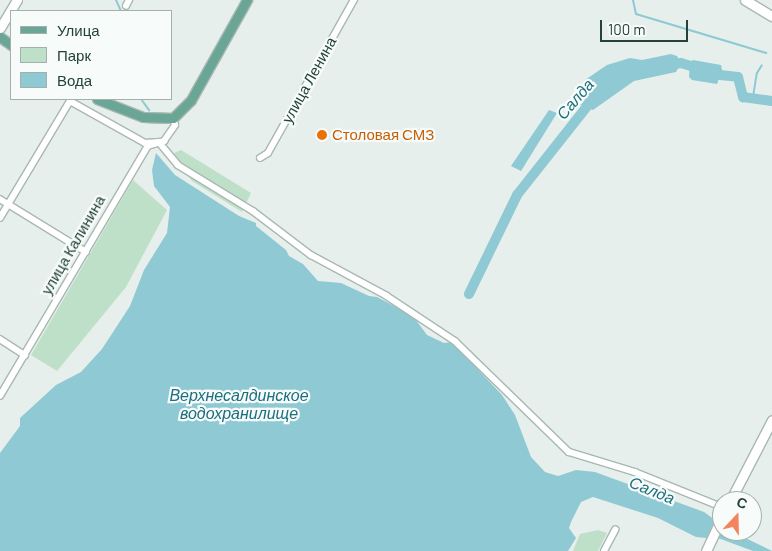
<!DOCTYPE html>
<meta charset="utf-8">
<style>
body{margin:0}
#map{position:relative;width:772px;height:551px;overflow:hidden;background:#e6efeb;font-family:Barlow,sans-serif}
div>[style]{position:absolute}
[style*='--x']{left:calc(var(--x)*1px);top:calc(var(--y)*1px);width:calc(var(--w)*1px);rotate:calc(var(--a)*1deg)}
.green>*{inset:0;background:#bfe0c8}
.water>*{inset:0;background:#8ec9d4}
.stream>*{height:2px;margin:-1px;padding:0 1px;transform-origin:1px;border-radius:1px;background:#8ec9d4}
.river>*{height:10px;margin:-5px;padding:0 5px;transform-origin:5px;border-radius:5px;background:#8ec9d4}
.roads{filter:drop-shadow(1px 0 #a8b8b2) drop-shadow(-1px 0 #a8b8b2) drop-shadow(0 1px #a8b8b2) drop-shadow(0 -1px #a8b8b2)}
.street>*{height:5.5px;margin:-2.75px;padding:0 2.75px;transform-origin:2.75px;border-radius:2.75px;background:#fff}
.secondary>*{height:9px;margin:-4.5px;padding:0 4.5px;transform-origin:4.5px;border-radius:4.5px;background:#fff}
.primary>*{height:9px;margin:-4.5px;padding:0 4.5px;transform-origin:4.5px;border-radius:4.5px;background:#6aa596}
.dots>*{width:14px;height:14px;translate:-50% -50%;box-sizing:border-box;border:2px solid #f7fbf9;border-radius:50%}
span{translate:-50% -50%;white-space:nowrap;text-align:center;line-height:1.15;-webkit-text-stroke:4.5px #f7fbf9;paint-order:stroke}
.street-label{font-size:15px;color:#24423a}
.food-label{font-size:15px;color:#c56008}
.left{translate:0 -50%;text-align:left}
.water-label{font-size:16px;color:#1c6f80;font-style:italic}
.legend{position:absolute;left:10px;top:10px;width:162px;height:90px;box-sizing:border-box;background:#f7fbf9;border:1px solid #a3b1ad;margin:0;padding:6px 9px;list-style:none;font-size:15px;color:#24423a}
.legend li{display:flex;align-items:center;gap:10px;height:25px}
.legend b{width:25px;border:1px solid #a3b1ad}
.north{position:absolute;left:712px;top:491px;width:50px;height:50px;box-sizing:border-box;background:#f7fbf9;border:1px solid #a3b1ad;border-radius:50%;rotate:21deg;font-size:14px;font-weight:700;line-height:20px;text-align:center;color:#24423a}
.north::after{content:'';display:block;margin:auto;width:18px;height:22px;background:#f4845f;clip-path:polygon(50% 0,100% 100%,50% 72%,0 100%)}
.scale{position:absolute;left:600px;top:20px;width:88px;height:22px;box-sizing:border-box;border:2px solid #24423a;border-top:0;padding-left:6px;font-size:15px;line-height:18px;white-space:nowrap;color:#24423a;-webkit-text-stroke:4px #f7fbf9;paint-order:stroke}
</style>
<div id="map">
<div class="green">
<i style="clip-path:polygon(181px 150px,251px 193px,242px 212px,192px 181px,174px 153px)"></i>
<i style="clip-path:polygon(133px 180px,167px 210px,126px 287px,57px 371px,31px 355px)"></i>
<i style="clip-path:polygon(598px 530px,607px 533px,598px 551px,573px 551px,580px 534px)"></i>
</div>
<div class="water">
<i style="clip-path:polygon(671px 54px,677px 56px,681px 63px,676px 72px,634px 81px,593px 110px,579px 104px,585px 80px,607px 65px,630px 58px,642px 60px)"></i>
<i style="clip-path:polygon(693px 60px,721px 65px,722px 70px,717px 84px,692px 80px,689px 77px,690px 62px)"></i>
<i style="clip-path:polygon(549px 110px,557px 113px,521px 171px,511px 166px)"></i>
<i style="clip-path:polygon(156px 153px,175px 175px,239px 216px,256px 223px,256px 226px,286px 250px,289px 256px,303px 264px,318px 281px,341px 283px,369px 296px,377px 297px,413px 316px,427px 335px,444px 343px,452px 342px,502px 395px,515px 415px,531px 457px,545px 472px,558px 476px,576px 470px,595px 472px,704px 512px,715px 520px,707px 538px,696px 537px,658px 518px,593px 497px,581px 502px,571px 522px,569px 528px,576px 538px,568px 551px,0 551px,0 453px,20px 426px,20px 418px,56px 385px,81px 372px,102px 349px,130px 306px,144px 270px,167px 233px,170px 207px,154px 186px,152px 170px)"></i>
<i style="clip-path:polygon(722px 529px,722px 531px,731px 531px,772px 551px,753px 551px,718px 538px)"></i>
</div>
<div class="stream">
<i style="--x:116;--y:0;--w:12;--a:66"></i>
<i style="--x:633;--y:0;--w:14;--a:78"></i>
<i style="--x:636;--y:14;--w:136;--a:16.7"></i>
<i style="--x:753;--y:97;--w:24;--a:-81"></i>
<i style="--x:757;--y:73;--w:9;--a:-58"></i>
<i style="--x:141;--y:99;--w:14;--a:54"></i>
</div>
<div class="river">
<i style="--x:669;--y:65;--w:12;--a:-9"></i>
<i style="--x:681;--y:63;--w:41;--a:17.1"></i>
<i style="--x:720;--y:75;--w:18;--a:6"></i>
<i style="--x:738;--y:77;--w:21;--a:76"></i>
<i style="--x:743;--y:97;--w:29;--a:8"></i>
<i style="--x:469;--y:294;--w:110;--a:-64.1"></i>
<i style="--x:517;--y:195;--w:121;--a:-51.7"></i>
</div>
<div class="roads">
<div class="street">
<i style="--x:126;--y:6;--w:7;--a:-63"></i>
<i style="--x:260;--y:158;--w:9;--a:-32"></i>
<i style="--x:268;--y:153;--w:176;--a:-60.7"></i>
<i style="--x:0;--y:199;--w:101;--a:31.6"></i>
<i style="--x:0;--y:218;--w:136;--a:-59.1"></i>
<i style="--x:70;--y:101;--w:86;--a:29.2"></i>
<i style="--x:145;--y:143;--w:14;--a:-4"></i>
<i style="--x:159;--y:142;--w:30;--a:50"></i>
<i style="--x:178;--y:165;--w:88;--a:31.5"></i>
<i style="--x:253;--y:211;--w:73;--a:37.2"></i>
<i style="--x:311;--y:255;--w:86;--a:28.3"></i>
<i style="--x:387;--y:296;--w:82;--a:33.5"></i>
<i style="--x:455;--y:341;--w:159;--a:44.2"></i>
<i style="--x:569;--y:452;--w:69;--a:16.9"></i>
<i style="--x:635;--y:472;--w:88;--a:21.9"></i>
<i style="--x:717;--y:505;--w:5;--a:-22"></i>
<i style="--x:0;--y:339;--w:30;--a:33"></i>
<i style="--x:0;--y:396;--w:291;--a:-59.4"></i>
<i style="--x:148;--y:146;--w:17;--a:-17"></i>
<i style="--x:164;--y:141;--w:19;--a:-55"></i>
<i style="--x:175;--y:125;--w:7;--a:-106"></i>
<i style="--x:604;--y:551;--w:24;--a:-62"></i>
</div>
<div class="secondary">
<i style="--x:745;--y:0;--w:31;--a:31"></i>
<i style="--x:0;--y:28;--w:33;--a:-59"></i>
<i style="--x:730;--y:501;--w:91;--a:-62.6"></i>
<i style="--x:706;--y:551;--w:38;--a:-65"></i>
</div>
<div class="primary">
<i style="--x:0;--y:37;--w:14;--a:36"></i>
<i style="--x:97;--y:99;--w:49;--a:21.4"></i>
<i style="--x:143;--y:117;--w:30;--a:2"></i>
<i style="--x:173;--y:118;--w:25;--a:-45"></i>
<i style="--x:191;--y:100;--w:115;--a:-60.8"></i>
</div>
</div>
<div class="dots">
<i style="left:322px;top:135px;background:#e8710a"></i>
</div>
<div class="street-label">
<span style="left:309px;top:80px;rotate:-61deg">улица Ленина</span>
<span style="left:73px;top:245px;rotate:-60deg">улица Калинина</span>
</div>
<div class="food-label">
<span class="left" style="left:332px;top:135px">Столовая СМЗ</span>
</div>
<div class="water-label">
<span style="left:575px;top:99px;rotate:-49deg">Салда</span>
<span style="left:239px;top:404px">Верхнесалдинское<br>водохранилище</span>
<span style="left:652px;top:490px;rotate:22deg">Салда</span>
</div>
<ul class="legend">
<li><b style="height:6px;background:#6aa596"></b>Улица</li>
<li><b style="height:14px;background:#bfe0c8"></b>Парк</li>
<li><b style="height:14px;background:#8ec9d4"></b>Вода</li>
</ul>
<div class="north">С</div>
<div class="scale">100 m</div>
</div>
